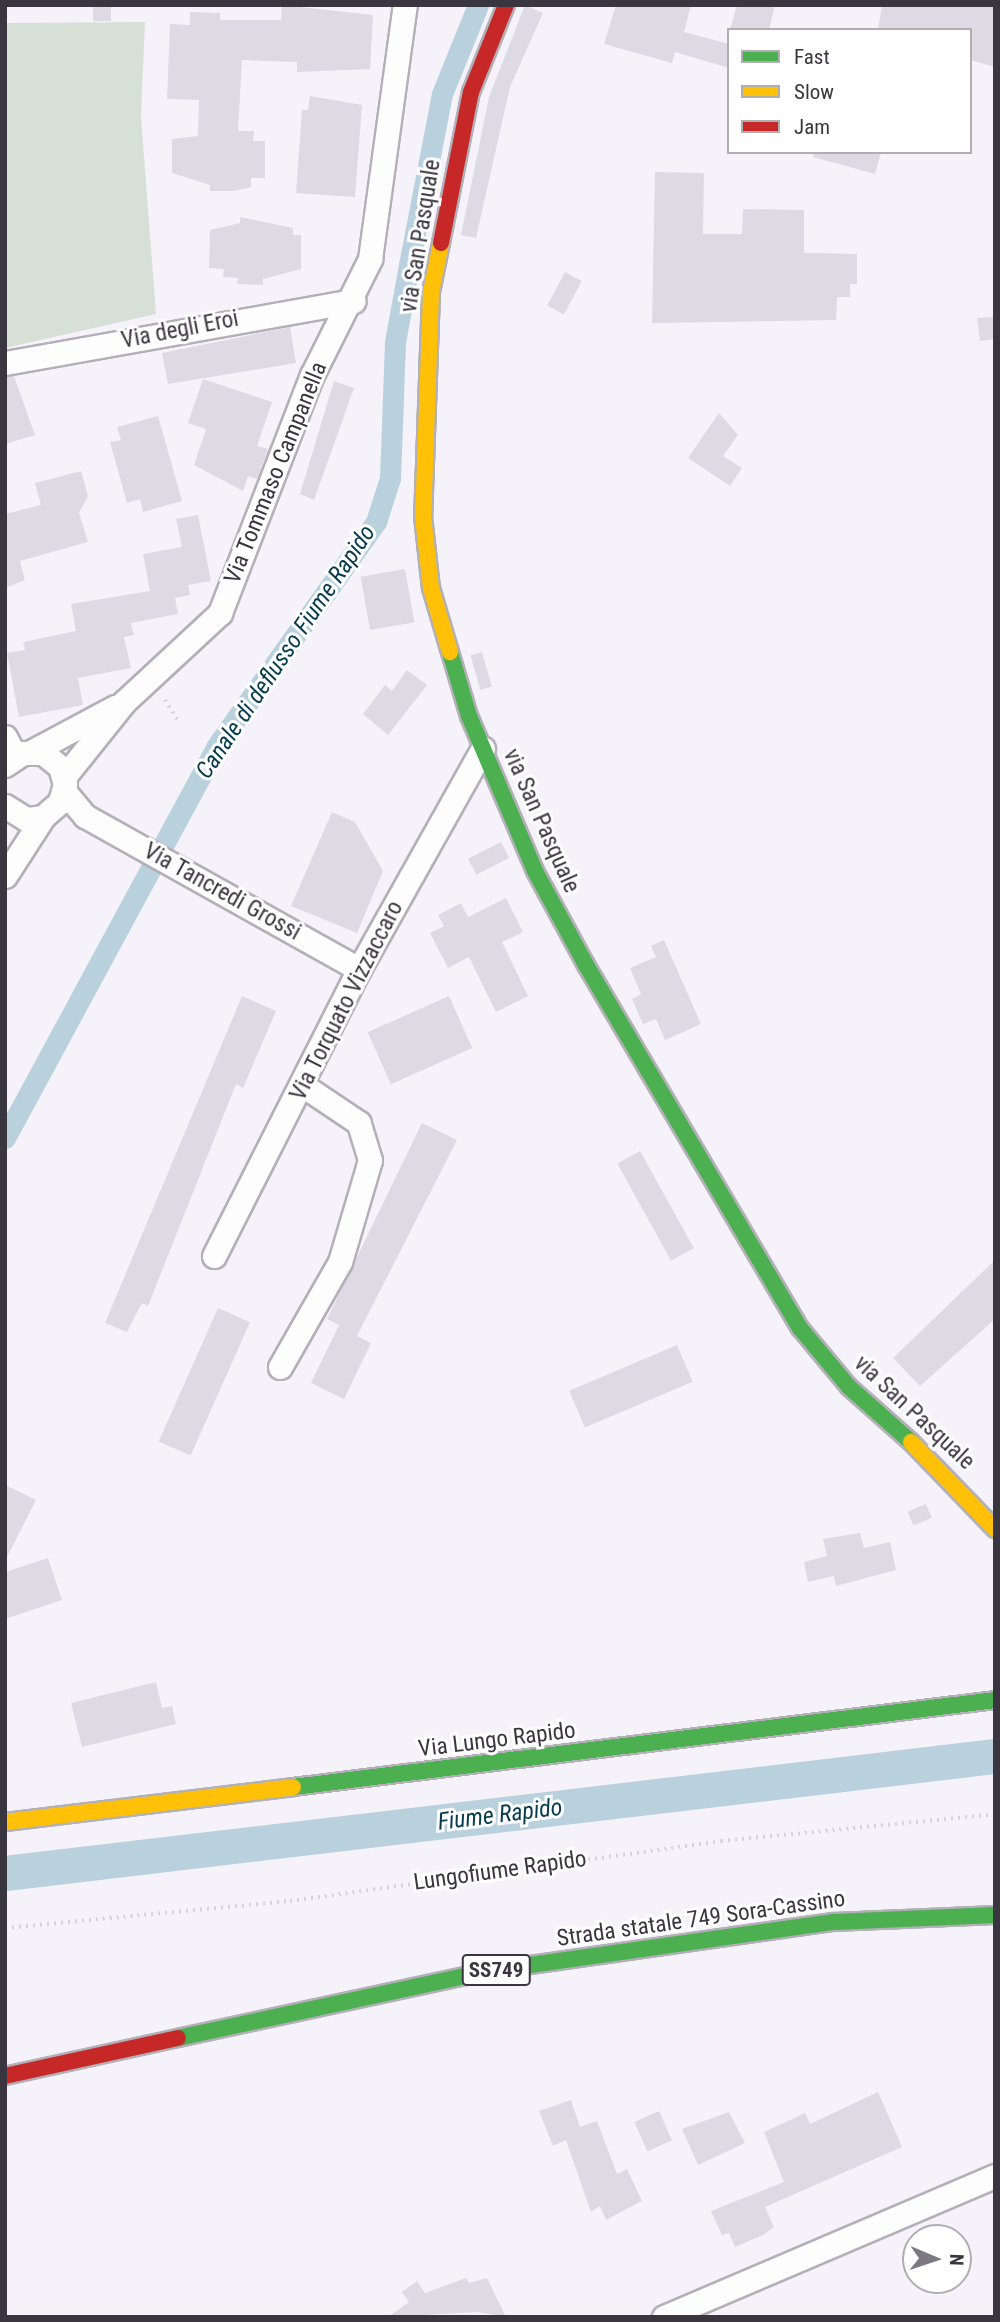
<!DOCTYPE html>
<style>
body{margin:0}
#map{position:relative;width:1000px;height:2322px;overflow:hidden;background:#f5f2fa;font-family:"Roboto Condensed",sans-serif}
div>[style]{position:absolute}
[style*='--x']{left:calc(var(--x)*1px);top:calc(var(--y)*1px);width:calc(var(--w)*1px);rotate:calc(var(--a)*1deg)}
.green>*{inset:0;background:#d7e0d7}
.canal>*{height:21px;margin:-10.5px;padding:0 10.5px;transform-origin:10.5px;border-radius:10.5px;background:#b9d0dd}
.river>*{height:35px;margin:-17.5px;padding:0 17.5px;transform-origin:17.5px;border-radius:17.5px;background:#b9d0dd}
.building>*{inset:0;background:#dedae4;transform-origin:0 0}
.path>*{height:3.5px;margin-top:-1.75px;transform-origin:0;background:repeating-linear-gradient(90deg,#d5d4d6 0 2px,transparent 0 7px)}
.roads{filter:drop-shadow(2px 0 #b3b0b8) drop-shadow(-2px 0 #b3b0b8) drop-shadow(0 2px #b3b0b8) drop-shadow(0 -2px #b3b0b8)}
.street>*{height:23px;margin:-11.5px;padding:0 11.5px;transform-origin:11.5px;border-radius:11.5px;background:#fefdfe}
.fast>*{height:16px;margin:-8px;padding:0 8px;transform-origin:8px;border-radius:8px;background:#4caf50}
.slow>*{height:16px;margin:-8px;padding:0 8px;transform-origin:8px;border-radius:8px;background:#ffc107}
.jam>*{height:16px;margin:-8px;padding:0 8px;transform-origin:8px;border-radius:8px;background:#c62828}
span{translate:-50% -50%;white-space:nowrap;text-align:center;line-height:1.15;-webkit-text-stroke:6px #fefefe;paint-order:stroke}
.shield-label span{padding:2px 5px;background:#fefefe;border:2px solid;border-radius:5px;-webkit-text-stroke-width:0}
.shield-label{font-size:21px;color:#3a3640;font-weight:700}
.street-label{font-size:23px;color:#3a3640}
.water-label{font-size:24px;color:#063b4c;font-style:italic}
.frame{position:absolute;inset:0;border:7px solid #3a3640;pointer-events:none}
.legend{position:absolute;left:727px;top:28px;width:245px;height:126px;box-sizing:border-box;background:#fefefe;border:2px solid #b0aeb2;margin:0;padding:9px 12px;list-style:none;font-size:21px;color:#3a3640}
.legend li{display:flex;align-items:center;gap:14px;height:35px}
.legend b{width:35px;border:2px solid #b0aeb2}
.north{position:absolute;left:902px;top:2224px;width:70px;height:70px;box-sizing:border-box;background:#fefefe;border:2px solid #b0aeb2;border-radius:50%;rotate:92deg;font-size:19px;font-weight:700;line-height:28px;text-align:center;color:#3a3640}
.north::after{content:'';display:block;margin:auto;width:24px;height:32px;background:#7b7881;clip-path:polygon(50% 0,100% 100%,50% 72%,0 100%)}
</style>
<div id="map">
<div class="green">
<i style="clip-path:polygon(145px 22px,141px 117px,156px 314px,5px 348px,5px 23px)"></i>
</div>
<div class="canal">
<i style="--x:5;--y:1138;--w:444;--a:-61.6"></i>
<i style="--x:216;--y:747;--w:276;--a:-54.6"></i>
<i style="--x:376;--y:522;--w:46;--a:-72.3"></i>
<i style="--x:390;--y:478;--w:136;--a:-87.9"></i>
<i style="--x:395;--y:342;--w:78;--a:-79.7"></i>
<i style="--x:409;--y:265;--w:174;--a:-79.1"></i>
<i style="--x:442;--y:94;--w:96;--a:-68"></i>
</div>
<div class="river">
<i style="--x:5;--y:1873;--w:997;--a:-6.74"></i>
</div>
<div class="building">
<i style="left:93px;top:5px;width:18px;height:16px"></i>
<i style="clip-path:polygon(282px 5px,373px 15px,370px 69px,297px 72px,297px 62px,242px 60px,238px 131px,254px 131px,253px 141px,265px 141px,265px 178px,251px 178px,251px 187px,234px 191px,210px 191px,210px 185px,172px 173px,172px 139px,198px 136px,199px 100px,167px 99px,170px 24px,190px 25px,190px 12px,220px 13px,220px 20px,281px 20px)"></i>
<i style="clip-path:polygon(525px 5px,543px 13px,510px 87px,476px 238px,461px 235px,489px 97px)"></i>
<i style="clip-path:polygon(616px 5px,691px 5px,684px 32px,729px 44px,729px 68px,675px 52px,672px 63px,604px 44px)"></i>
<i style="clip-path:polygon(737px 5px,775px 5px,769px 30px,730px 30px)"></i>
<i style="clip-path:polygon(882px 5px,995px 5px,995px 67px,970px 60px,970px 30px,878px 30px)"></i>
<i style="clip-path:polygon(310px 96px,362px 105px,355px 197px,296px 193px,302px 110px,308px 110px)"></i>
<i style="clip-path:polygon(814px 152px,881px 152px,875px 174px,813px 157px)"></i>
<i style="clip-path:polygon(655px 172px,704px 173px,703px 234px,742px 234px,743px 209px,804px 210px,804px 253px,857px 254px,857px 284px,850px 284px,850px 297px,837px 297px,836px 320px,652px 323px)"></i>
<i style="clip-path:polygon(240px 217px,293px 228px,293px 235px,301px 235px,301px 269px,263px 279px,263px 285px,237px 284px,238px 278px,223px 277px,224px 269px,209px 268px,210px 230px,240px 223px)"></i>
<i style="left:565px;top:272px;width:19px;height:38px;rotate:28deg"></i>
<i style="clip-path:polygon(995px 317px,995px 339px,980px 341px,977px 318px)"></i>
<i style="clip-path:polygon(290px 327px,296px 363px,168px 384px,162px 353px)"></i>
<i style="clip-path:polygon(14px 376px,35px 435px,5px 444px,5px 377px)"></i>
<i style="clip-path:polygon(203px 379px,272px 402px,257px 446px,268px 449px,257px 479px,248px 476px,243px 491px,194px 465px,206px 429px,188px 423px)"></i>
<i style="clip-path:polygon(334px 381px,354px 388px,314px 500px,300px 494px)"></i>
<i style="clip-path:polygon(719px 413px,738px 435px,723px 456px,742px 468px,730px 486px,688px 458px)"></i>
<i style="clip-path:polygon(158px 416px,182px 501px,143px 512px,140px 499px,127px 503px,110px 442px,121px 440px,117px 427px)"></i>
<i style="clip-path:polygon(81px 471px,88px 496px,79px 513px,88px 542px,20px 561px,25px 580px,5px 588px,5px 514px,41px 505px,35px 483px)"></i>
<i style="clip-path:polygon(198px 515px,211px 581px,188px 585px,190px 595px,175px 598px,178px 614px,131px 623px,134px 635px,124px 637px,131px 668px,78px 678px,83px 705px,19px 717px,7px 653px,25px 650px,23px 642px,76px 631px,71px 604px,150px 591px,143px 554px,182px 547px,176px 519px)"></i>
<i style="left:405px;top:569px;width:54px;height:45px;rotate:80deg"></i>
<i style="left:482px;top:652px;width:36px;height:12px;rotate:74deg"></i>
<i style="clip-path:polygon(407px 670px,427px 685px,388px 735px,363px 714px,385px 685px,392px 691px)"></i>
<i style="clip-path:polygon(332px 812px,355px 822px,383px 871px,357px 933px,291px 906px)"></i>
<i style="left:501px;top:842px;width:18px;height:37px;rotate:63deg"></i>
<i style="clip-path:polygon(506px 898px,523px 932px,502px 942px,528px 996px,496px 1012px,469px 957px,448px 968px,430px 933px,444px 926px,438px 915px,461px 903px,468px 917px)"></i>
<i style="clip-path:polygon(664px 940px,701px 1024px,665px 1040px,656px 1019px,643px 1024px,632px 999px,641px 994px,630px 968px,656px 957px,651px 946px)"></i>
<i style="clip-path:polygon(242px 996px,276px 1011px,243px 1088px,236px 1084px,148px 1306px,142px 1303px,127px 1332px,105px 1323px)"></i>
<i style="left:449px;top:996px;width:57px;height:89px;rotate:66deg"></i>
<i style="clip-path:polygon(422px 1123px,457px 1140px,357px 1336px,371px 1343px,344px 1399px,311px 1383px,339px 1325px,327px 1319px)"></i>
<i style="left:640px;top:1151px;width:111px;height:26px;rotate:61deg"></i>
<i style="clip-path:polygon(995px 1260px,995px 1319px,920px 1386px,893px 1358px)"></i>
<i style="left:218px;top:1308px;width:35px;height:146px;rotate:24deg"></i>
<i style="left:677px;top:1345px;width:40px;height:117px;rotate:67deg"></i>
<i style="clip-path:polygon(5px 1485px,36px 1500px,5px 1561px)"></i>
<i style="left:926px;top:1504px;width:15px;height:20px;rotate:67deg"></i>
<i style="clip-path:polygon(860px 1533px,864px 1548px,890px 1542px,896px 1570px,836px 1586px,834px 1576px,808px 1582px,804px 1562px,827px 1556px,823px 1539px)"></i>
<i style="clip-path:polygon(48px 1558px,62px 1600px,5px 1619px,5px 1572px)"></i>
<i style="clip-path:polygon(156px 1682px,162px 1708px,172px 1706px,176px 1724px,82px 1747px,71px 1703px)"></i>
<i style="clip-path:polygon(878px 2092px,902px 2147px,765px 2207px,774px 2227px,763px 2235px,735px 2247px,729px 2233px,722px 2235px,711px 2211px,784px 2182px,764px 2132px,805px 2113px,810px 2124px)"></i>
<i style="clip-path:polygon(571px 2100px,580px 2127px,597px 2121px,617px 2174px,627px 2169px,642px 2201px,606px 2220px,600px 2206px,591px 2212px,566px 2140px,553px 2146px,539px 2111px)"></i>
<i style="left:659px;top:2111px;width:32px;height:27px;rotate:66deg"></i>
<i style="clip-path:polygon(729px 2112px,745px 2143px,698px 2165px,682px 2129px)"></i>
<i style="clip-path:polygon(466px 2278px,469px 2283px,487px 2278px,506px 2317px,477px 2312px,388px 2317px,409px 2302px,402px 2292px,417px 2281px,425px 2293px)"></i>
</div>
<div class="path">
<i style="--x:165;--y:700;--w:24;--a:57"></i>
<i style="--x:5;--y:1928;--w:286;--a:-5.4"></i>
<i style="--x:290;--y:1901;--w:435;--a:-7.9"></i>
<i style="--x:721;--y:1841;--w:275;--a:-5.6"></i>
</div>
<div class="roads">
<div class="street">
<i style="--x:5;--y:363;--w:354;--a:-10.1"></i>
<i style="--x:5;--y:737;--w:21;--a:62"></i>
<i style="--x:31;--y:752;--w:95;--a:-28.2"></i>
<i style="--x:5;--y:765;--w:22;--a:-34"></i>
<i style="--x:23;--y:753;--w:20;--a:0"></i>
<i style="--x:43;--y:753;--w:22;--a:39"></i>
<i style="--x:60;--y:767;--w:18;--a:74"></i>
<i style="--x:65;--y:784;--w:19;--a:106"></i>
<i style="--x:60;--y:802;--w:23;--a:139"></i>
<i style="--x:43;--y:817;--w:17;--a:173"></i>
<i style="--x:26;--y:819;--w:25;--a:-148"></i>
<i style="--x:64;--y:777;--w:96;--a:-51.3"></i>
<i style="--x:124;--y:702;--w:131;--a:-42.8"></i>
<i style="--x:220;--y:613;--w:255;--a:-68.9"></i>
<i style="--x:312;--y:375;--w:130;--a:-63.4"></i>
<i style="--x:370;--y:259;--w:256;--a:-82.2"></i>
<i style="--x:64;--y:791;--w:33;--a:50"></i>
<i style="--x:85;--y:816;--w:314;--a:29.2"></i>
<i style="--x:5;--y:876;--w:70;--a:-57.2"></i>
<i style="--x:214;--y:1256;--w:322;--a:-63.2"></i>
<i style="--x:359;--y:969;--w:253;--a:-60.7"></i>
<i style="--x:280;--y:1367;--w:121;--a:-60.3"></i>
<i style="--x:340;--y:1262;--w:106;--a:-73.6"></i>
<i style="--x:370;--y:1160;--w:39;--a:-107"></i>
<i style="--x:359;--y:1123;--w:66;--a:-146.1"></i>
<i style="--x:664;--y:2317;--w:360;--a:-23.1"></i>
</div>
<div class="fast">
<i style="--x:450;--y:652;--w:67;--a:73.5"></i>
<i style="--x:469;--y:716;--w:168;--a:66.9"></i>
<i style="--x:535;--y:871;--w:107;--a:61.5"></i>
<i style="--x:586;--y:965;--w:421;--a:59.5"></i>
<i style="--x:800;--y:1328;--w:77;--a:50.3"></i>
<i style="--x:849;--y:1387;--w:83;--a:41.6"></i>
<i style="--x:293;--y:1787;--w:707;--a:-7.06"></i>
<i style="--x:178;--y:2038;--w:317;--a:-12.2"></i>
<i style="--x:488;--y:1971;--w:349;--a:-8.1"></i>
<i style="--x:834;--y:1922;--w:161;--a:-2.5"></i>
</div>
<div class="slow">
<i style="--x:441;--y:243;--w:50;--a:101.5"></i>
<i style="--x:431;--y:292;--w:224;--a:92"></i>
<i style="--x:423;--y:516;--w:72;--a:83.7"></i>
<i style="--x:431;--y:588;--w:67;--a:73.5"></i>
<i style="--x:911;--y:1442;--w:121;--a:46"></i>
<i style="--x:5;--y:1822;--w:290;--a:-6.9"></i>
</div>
<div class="jam">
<i style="--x:441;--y:243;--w:154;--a:-78.8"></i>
<i style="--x:471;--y:92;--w:94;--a:-68.1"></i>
<i style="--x:5;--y:2076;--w:177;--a:-12.4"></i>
</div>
</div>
<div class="shield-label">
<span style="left:496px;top:1970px">SS749</span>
</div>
<div class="street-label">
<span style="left:421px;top:236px;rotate:-81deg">via San Pasquale</span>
<span style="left:180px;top:330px;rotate:-11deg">Via degli Eroi</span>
<span style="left:276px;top:473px;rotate:-68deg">Via Tommaso Campanella</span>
<span style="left:541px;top:821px;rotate:66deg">via San Pasquale</span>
<span style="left:222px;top:892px;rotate:29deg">Via Tancredi Grossi</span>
<span style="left:347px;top:1001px;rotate:-63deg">Via Torquato Vizzaccaro</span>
<span style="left:914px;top:1413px;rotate:43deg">via San Pasquale</span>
<span style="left:497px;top:1740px;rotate:-7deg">Via Lungo Rapido</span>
<span style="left:500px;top:1871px;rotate:-8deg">Lungofiume Rapido</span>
<span style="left:701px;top:1919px;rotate:-8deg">Strada statale 749 Sora-Cassino</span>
</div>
<div class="water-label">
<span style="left:286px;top:652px;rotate:-56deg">Canale di deflusso Fiume Rapido</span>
<span style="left:500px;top:1815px;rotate:-7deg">Fiume Rapido</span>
</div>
<div class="frame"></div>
<ul class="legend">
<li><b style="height:9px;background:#4caf50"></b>Fast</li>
<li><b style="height:9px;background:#ffc107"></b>Slow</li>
<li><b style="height:9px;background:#c62828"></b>Jam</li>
</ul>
<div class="north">N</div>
</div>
